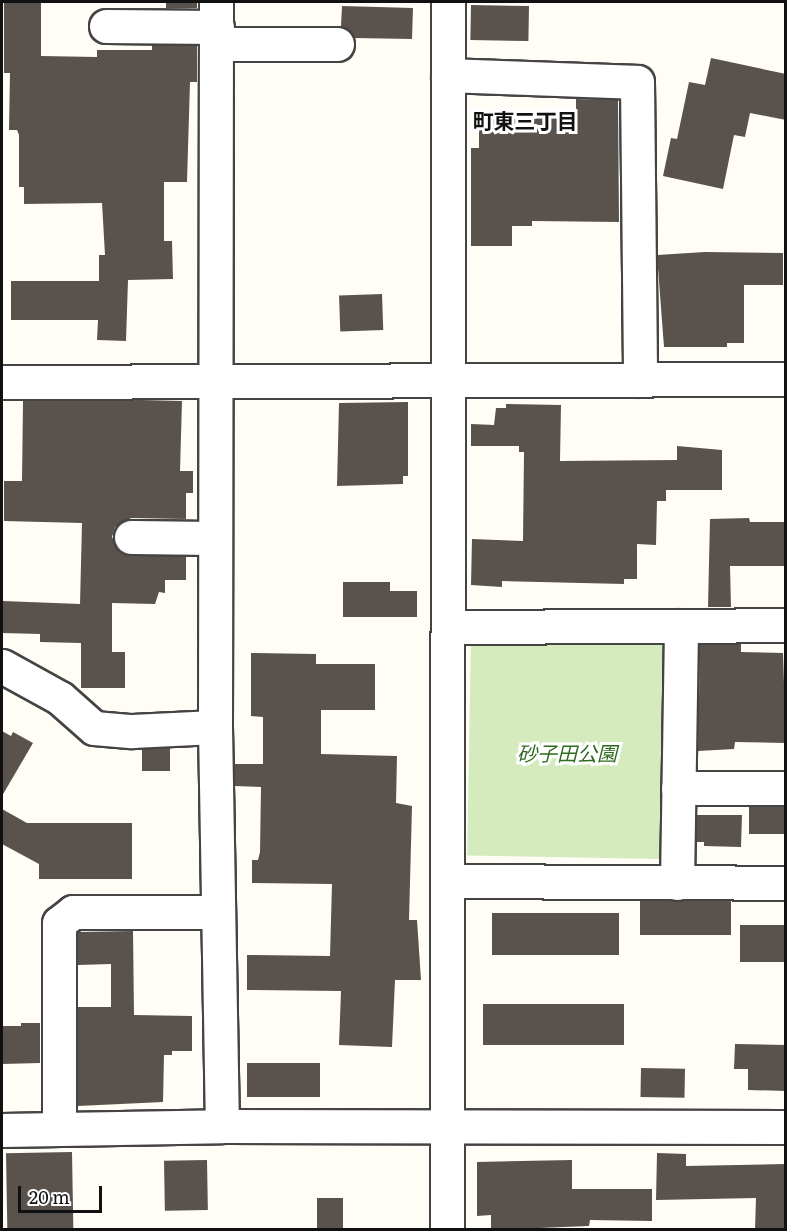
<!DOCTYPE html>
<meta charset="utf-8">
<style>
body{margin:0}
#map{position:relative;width:787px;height:1231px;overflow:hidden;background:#fffdf5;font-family:Literata,"Noto Sans JP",serif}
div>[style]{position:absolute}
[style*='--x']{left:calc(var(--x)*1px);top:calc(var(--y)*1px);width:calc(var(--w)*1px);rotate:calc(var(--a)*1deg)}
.green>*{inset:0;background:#d5ebbd;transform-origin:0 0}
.building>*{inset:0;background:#5a524d;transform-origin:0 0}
.roads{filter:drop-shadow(2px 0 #444) drop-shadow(-2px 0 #444) drop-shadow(0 2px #444) drop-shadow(0 -2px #444)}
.minor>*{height:33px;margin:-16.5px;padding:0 16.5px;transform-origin:16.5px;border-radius:16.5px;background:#fff}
span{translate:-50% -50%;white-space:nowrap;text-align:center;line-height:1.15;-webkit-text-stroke:6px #fff;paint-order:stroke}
.park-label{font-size:20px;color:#2f6b1f;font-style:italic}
.neighbourhood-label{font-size:21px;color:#111;font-weight:700}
.frame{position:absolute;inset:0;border:3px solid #111;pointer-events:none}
.scale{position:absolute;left:18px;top:1186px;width:84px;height:27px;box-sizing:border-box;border:3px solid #111;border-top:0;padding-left:8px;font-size:18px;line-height:21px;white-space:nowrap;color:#111;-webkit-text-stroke:4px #fff;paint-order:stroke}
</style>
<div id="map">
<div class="green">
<i style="left:665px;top:636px;width:223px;height:194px;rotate:91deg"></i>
</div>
<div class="building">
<i style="clip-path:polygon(4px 2px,41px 2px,41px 56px,97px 57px,97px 50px,152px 50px,152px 45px,197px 46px,197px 82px,190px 82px,187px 182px,164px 182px,164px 241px,172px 241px,173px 279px,128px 280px,126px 341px,97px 340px,98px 320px,11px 320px,11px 281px,99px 281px,99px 255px,105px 255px,102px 203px,24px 204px,24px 187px,19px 187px,19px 135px,17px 130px,9px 130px,10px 73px,4px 73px)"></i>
<i style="left:166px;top:2px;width:31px;height:6px"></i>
<i style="left:471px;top:5px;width:58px;height:35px;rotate:1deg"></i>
<i style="clip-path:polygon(342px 6px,413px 8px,412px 39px,354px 38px,341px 26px)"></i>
<i style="clip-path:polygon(711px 58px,786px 74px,786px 120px,750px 113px,745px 137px,734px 135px,723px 189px,663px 176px,671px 138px,677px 139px,689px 82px,705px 85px)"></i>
<i style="clip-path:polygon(576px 99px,618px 100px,619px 222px,532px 221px,532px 226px,512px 226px,512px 246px,471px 246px,471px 148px,479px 148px,479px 116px,567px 117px,568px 109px,576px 109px)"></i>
<i style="clip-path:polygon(705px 252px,783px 253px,783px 285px,744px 285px,744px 343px,727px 343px,727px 347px,664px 347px,657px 255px)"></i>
<i style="left:382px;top:294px;width:36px;height:43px;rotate:88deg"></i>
<i style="clip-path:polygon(142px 400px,182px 401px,180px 471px,193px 471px,193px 493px,186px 493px,186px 519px,131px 518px,115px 527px,112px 537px,121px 553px,130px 556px,186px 556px,186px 580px,165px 580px,165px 593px,159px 592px,155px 604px,112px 603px,112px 652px,125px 652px,125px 688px,81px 688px,81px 643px,40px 642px,40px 634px,2px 633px,3px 601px,80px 604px,82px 523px,4px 521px,4px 481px,22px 481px,23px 401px)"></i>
<i style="clip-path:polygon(408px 402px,408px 476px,403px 476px,403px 484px,337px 486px,339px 403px)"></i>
<i style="clip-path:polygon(506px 404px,561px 405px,560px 461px,677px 460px,677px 446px,722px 450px,722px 490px,666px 490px,666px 501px,657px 501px,656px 545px,637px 544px,637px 579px,624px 579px,624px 584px,502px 581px,502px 587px,471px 585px,472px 539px,523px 541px,524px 452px,519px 452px,519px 446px,471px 446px,471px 424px,494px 425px,496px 408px,506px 408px)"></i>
<i style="clip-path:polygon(749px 518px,750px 522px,786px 522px,786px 566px,730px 566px,731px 607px,708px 607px,710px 519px)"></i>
<i style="clip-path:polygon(343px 582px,390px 582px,390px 591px,417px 591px,417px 617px,343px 617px)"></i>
<i style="clip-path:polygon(700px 644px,741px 644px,741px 652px,783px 653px,786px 743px,735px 742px,734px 749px,698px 751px)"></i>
<i style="clip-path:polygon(251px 653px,316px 654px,316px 664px,375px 664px,375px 710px,321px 710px,321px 754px,397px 756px,396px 803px,412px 806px,409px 920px,417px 920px,421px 980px,395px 980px,392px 1047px,339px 1045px,341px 991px,247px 990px,247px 955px,330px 956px,332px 884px,252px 883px,252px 860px,258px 860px,260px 852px,261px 787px,235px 786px,234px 764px,263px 764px,263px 717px,251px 716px)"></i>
<i style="clip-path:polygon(2px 731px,11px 736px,13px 732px,33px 743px,2px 796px)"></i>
<i style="left:170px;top:748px;width:23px;height:28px;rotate:90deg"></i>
<i style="left:749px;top:807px;width:37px;height:27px"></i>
<i style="clip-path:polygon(2px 809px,27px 823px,132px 823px,132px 879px,39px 879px,39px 864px,2px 844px)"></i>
<i style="clip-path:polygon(697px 815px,742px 815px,741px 847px,704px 846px,704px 842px,696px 842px)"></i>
<i style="left:640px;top:901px;width:91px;height:34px"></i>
<i style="left:492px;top:913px;width:127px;height:42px"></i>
<i style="left:740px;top:925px;width:46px;height:37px"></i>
<i style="clip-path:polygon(133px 931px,134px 1015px,192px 1016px,192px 1051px,172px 1051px,172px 1055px,164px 1055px,163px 1102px,78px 1106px,78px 1007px,111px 1007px,111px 964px,78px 965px,78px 932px)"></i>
<i style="left:483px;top:1004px;width:141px;height:41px"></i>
<i style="clip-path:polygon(21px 1023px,40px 1023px,40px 1063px,2px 1064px,2px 1026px,21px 1026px)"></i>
<i style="clip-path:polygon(735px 1044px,786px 1045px,786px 1091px,748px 1090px,748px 1069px,734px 1069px)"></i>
<i style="left:320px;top:1063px;width:34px;height:73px;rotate:90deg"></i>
<i style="left:641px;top:1068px;width:44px;height:29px;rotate:1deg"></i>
<i style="left:72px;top:1152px;width:78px;height:66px;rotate:89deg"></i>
<i style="clip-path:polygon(657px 1153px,686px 1154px,686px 1166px,786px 1164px,786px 1230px,755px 1230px,756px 1198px,656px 1200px)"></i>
<i style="left:207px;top:1160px;width:50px;height:43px;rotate:89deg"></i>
<i style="clip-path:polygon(572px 1160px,572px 1189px,652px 1189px,652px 1221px,590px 1220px,589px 1226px,491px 1230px,491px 1215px,477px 1216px,477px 1162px)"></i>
<i style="left:317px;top:1198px;width:26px;height:32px"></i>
</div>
<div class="roads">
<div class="minor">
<i style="--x:106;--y:26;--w:111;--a:0.5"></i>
<i style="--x:216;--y:44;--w:121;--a:0"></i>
<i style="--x:448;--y:75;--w:189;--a:2.1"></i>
<i style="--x:637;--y:82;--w:298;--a:89.4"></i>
<i style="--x:2;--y:382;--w:784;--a:-0.22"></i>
<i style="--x:131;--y:537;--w:84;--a:0.7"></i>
<i style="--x:450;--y:627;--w:336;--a:-0.3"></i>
<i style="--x:2;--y:666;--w:66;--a:28.9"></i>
<i style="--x:60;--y:698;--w:45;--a:41.4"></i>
<i style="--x:94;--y:728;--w:38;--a:5"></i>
<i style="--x:132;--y:731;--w:83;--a:-2.8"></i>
<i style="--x:215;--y:727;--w:399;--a:89"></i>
<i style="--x:215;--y:727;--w:725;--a:-89.92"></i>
<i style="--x:678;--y:788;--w:108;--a:0"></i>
<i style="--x:447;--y:881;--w:339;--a:0.3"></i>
<i style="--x:677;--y:883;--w:257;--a:-89.1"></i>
<i style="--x:59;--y:1129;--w:206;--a:-90"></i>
<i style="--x:59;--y:923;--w:18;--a:-38"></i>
<i style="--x:73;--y:912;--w:145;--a:0"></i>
<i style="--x:2;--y:1130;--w:220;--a:-1"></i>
<i style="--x:222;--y:1126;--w:564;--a:0.1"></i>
<i style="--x:447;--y:1230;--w:1228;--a:-89.95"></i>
</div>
</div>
<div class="park-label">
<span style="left:567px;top:752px">砂子田公園</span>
</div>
<div class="neighbourhood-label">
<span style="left:525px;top:120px">町東三丁目</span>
</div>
<div class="frame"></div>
<div class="scale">20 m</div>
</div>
